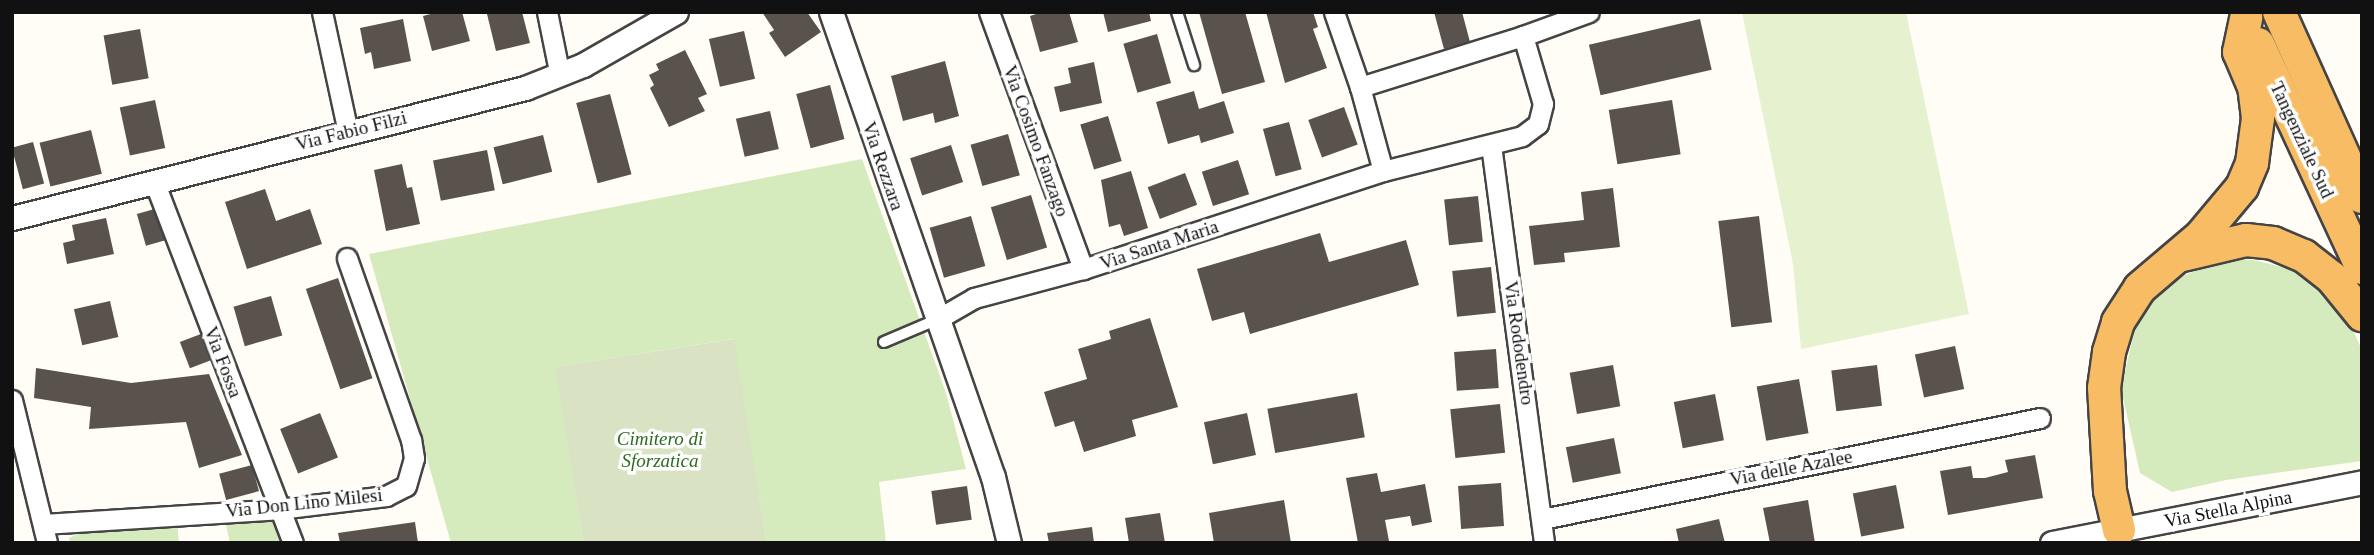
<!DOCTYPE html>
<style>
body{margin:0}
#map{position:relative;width:2374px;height:555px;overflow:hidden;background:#fffdf5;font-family:"Times New Roman",serif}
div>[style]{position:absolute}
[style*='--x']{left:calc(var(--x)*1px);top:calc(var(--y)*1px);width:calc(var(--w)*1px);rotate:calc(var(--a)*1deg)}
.green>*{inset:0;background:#d5ebbd}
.cemetery>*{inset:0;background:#d9e3c4}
.pitch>*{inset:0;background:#e6f2cf}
.building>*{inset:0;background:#5a524d;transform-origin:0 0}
.roads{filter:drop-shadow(2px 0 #444) drop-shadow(-2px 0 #444) drop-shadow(0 2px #444) drop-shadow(0 -2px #444)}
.service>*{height:10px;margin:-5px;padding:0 5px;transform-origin:5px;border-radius:5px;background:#fff}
.minor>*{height:19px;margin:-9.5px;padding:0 9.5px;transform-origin:9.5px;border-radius:9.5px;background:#fff}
.tertiary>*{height:23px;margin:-11.5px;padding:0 11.5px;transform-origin:11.5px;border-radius:11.5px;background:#fff}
.trunk>*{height:32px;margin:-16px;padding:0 16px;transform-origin:16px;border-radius:16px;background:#f7bc64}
span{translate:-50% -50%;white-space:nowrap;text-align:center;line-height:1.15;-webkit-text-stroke:7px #fff;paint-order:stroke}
.street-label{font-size:19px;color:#111}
.park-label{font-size:19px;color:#2f6b1f;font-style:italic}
.frame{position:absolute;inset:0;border:14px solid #111;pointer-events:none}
</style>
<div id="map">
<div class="green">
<i style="clip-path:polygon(862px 159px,946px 393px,966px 469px,879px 482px,886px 543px,767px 543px,733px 339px,556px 367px,583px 543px,451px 543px,369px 254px)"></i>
<i style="clip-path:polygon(2226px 259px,2254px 260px,2309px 274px,2346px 315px,2362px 350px,2362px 461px,2226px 480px,2172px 492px,2140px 473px,2121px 389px,2139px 312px,2163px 284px)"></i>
<i style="clip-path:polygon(272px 518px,282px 543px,230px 543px,225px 520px)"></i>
<i style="clip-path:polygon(177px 522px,179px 543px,70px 543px,69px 538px,89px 529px)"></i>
</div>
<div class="cemetery">
<i style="clip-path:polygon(734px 339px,767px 543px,583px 543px,555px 367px)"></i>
</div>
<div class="pitch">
<i style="clip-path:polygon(1742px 12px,1906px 12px,1969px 314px,1801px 349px,1793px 264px)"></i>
</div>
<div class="building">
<i style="clip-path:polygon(438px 12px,462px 12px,470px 41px,432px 51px,423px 16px)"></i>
<i style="clip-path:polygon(522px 12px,530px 43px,496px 51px,487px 14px)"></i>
<i style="clip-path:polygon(762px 12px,807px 12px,821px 32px,785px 57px,769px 33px,774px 30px)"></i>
<i style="clip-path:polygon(1042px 12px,1069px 12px,1078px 42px,1040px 52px,1030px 16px)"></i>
<i style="clip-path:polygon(1103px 12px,1149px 12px,1151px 21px,1108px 32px)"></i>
<i style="clip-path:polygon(1199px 12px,1245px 12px,1265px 82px,1222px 94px)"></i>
<i style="clip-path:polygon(1266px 12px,1313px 12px,1318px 27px,1313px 29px,1327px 68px,1285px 83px)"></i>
<i style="clip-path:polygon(1434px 12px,1462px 12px,1470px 42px,1444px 49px)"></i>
<i style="clip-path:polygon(403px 19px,411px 61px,374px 69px,371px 52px,365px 54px,360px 28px)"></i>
<i style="left:1700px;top:19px;width:52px;height:114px;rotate:77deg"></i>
<i style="left:140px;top:29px;width:50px;height:37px;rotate:80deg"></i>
<i style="left:744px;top:31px;width:49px;height:36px;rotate:77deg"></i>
<i style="left:1157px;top:34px;width:51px;height:35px;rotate:74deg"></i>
<i style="clip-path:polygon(685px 50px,707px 94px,698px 98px,705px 111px,669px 127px,650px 88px,654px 85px,649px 75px,659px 70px,656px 64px)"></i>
<i style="clip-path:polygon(945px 61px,959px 116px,935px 123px,933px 113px,903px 121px,891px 76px)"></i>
<i style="clip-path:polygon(1094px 62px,1102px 103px,1060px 112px,1054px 87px,1071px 83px,1068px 68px)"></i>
<i style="left:830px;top:85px;width:56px;height:35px;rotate:75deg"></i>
<i style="clip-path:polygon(1194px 91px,1199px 109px,1224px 101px,1234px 133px,1201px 143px,1199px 135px,1168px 144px,1156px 102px)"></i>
<i style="left:610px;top:94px;width:83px;height:35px;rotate:75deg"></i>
<i style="left:155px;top:100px;width:49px;height:36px;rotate:78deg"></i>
<i style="left:1672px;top:100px;width:55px;height:64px;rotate:81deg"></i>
<i style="left:1344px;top:107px;width:40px;height:38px;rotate:70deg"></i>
<i style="left:770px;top:111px;width:39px;height:35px;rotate:77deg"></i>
<i style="left:1108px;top:116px;width:47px;height:29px;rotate:73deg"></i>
<i style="left:1289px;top:122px;width:49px;height:27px;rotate:75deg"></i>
<i style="left:91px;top:130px;width:45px;height:53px;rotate:76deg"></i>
<i style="left:1008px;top:134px;width:43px;height:39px;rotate:74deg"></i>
<i style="left:543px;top:135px;width:38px;height:51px;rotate:76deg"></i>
<i style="left:33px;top:142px;width:43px;height:22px;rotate:75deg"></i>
<i style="left:951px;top:145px;width:39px;height:43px;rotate:72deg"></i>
<i style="left:487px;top:150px;width:41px;height:55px;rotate:79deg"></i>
<i style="left:1238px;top:160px;width:36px;height:38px;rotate:72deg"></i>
<i style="clip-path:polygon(402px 164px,407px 188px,412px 187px,420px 224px,386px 231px,374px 170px)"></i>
<i style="clip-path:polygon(1131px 171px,1148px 228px,1124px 236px,1120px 224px,1109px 227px,1101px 180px)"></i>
<i style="left:1185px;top:173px;width:34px;height:40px;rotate:69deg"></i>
<i style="clip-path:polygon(1613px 188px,1620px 247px,1564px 253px,1565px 262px,1534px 265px,1529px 226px,1584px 220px,1581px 192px)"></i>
<i style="clip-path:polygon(265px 189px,276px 221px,310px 209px,322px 244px,247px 269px,225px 202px)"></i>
<i style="left:1031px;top:195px;width:55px;height:42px;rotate:73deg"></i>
<i style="left:1478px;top:196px;width:46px;height:34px;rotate:84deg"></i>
<i style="left:158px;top:208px;width:33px;height:22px;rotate:74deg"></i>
<i style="left:971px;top:216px;width:52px;height:43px;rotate:74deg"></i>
<i style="left:1759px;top:216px;width:107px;height:41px;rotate:83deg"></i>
<i style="clip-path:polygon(106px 218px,114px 254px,67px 264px,63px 243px,75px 240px,72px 225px)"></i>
<i style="clip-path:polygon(1320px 233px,1329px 262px,1406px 240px,1419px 285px,1250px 334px,1244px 312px,1212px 321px,1197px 269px)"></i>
<i style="left:1491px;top:267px;width:46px;height:39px;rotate:84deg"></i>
<i style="left:338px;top:278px;width:106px;height:34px;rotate:71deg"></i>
<i style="left:271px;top:296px;width:41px;height:39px;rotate:74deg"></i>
<i style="left:110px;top:301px;width:37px;height:37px;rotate:77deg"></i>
<i style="clip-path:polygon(1150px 318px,1178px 407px,1132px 420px,1136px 436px,1084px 452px,1074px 421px,1055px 427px,1044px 392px,1087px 379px,1078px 349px,1111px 339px,1109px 331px)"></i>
<i style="left:206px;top:332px;width:28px;height:28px;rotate:69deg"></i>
<i style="left:1955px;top:346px;width:44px;height:41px;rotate:78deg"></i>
<i style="left:1496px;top:349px;width:39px;height:42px;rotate:86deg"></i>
<i style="left:1613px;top:365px;width:42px;height:44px;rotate:80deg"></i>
<i style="left:1877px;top:365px;width:41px;height:46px;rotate:83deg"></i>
<i style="clip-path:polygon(36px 368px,131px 383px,209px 374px,242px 455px,199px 468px,186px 422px,89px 429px,91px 407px,34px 398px)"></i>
<i style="left:1799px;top:379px;width:55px;height:43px;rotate:80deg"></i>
<i style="left:1357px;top:393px;width:45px;height:91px;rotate:80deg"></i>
<i style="left:1715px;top:394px;width:47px;height:42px;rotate:79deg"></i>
<i style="left:1500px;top:404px;width:49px;height:50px;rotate:84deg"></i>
<i style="left:320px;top:413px;width:48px;height:43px;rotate:68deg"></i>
<i style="left:1247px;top:413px;width:43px;height:44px;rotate:78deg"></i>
<i style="left:1614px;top:438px;width:36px;height:49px;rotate:79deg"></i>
<i style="clip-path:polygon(2035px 455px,2043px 498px,1948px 515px,1940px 471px,1971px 466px,1973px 478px,1985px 478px,2008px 472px,2005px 460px)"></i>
<i style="left:252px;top:465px;width:27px;height:34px;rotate:75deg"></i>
<i style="clip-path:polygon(1377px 473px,1381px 492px,1425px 484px,1432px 522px,1412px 526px,1410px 516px,1385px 520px,1389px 541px,1358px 543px,1346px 478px)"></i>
<i style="left:1501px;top:483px;width:43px;height:43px;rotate:86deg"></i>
<i style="left:1896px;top:485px;width:44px;height:44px;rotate:79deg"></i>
<i style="left:967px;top:486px;width:34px;height:36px;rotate:82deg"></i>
<i style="clip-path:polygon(1284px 500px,1291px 543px,1214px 543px,1209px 513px)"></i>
<i style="clip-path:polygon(1808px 500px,1815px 543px,1770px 543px,1763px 508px)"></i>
<i style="clip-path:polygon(1160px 513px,1165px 543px,1129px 543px,1125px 518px)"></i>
<i style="clip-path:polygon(1719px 519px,1725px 543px,1679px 543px,1676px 529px)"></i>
<i style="clip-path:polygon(415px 522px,418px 543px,340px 543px,338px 533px)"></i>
<i style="clip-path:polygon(1092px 527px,1094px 543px,1049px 543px,1047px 533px)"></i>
</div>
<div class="roads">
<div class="service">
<i style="--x:1177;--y:12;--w:56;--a:72.2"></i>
<i style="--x:884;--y:342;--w:56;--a:-22.9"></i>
</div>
<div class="minor">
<i style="--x:322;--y:12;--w:123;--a:77.8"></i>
<i style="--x:547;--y:12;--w:65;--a:78.5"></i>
<i style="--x:989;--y:12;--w:274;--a:69.9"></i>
<i style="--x:1334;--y:12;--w:79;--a:70.9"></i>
<i style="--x:1523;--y:36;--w:70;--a:-20"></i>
<i style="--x:1491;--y:145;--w:402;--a:82.4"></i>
<i style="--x:154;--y:181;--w:388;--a:69"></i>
<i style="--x:936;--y:320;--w:44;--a:-30.1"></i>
<i style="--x:974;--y:298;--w:113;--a:-14.9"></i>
<i style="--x:1083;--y:269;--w:316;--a:-18.1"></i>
<i style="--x:1383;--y:171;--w:143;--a:-14.1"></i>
<i style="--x:1522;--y:136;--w:20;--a:-37"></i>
<i style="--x:1538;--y:124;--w:21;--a:-76"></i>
<i style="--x:1543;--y:104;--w:71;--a:-106.4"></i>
<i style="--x:1523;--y:36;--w:171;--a:162.6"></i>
<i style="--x:1360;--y:87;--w:87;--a:74.7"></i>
<i style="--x:12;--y:400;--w:147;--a:76.2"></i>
<i style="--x:1542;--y:519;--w:508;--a:-11.46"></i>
<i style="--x:43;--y:524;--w:236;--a:-3.6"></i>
<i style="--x:279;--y:509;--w:108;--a:-6.9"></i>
<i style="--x:386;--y:496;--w:22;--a:-27"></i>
<i style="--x:406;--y:486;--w:29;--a:-74"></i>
<i style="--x:414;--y:458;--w:18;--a:-99"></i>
<i style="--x:411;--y:440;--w:193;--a:-109.4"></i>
</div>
<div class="tertiary">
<i style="--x:831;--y:12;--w:492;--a:70.8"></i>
<i style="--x:993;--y:477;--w:68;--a:76.4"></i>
<i style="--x:12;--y:218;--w:529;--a:-14.22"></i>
<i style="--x:525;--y:88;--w:62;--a:-21.6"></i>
<i style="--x:583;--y:65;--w:107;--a:-29.7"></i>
<i style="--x:2052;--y:543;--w:316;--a:-11.1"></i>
</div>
<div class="trunk">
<i style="--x:2279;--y:12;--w:203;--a:65.8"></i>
<i style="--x:2258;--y:44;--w:247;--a:65.1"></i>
<i style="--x:2183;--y:255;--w:65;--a:-13.4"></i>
<i style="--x:2246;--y:240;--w:27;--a:6"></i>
<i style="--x:2273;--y:243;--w:34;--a:23"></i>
<i style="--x:2304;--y:256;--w:36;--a:38"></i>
<i style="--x:2332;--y:278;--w:48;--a:51"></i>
<i style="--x:2119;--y:530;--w:40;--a:-103"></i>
<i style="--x:2110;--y:491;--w:103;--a:-93.3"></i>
<i style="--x:2104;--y:388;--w:36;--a:-82"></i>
<i style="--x:2109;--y:352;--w:31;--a:-73"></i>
<i style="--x:2118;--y:322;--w:40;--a:-57.1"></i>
<i style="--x:2140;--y:288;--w:80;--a:-40.4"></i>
<i style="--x:2201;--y:236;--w:64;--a:-50.1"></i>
<i style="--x:2242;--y:187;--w:26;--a:-67"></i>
<i style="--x:2252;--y:163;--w:45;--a:-82.4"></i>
<i style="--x:2258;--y:118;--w:31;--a:-97"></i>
<i style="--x:2254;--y:87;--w:38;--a:-113"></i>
<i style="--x:2239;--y:52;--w:35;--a:-78"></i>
</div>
</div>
<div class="street-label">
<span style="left:351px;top:131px;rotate:-14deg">Via Fabio Filzi</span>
<span style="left:2302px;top:140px;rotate:65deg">Tangenziale Sud</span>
<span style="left:1036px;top:141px;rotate:70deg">Via Cosimo Fanzago</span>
<span style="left:883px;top:166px;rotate:71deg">Via Rezzara</span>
<span style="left:1159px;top:245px;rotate:-18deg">Via Santa Maria</span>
<span style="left:1519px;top:343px;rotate:82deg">Via Rododendro</span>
<span style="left:223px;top:362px;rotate:69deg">Via Fossa</span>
<span style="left:1791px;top:468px;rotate:-11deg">Via delle Azalee</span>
<span style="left:304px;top:503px;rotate:-6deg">Via Don Lino Milesi</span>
<span style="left:2228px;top:509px;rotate:-11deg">Via Stella Alpina</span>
</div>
<div class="park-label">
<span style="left:660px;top:450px">Cimitero di<br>Sforzatica</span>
</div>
<div class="frame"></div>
</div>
